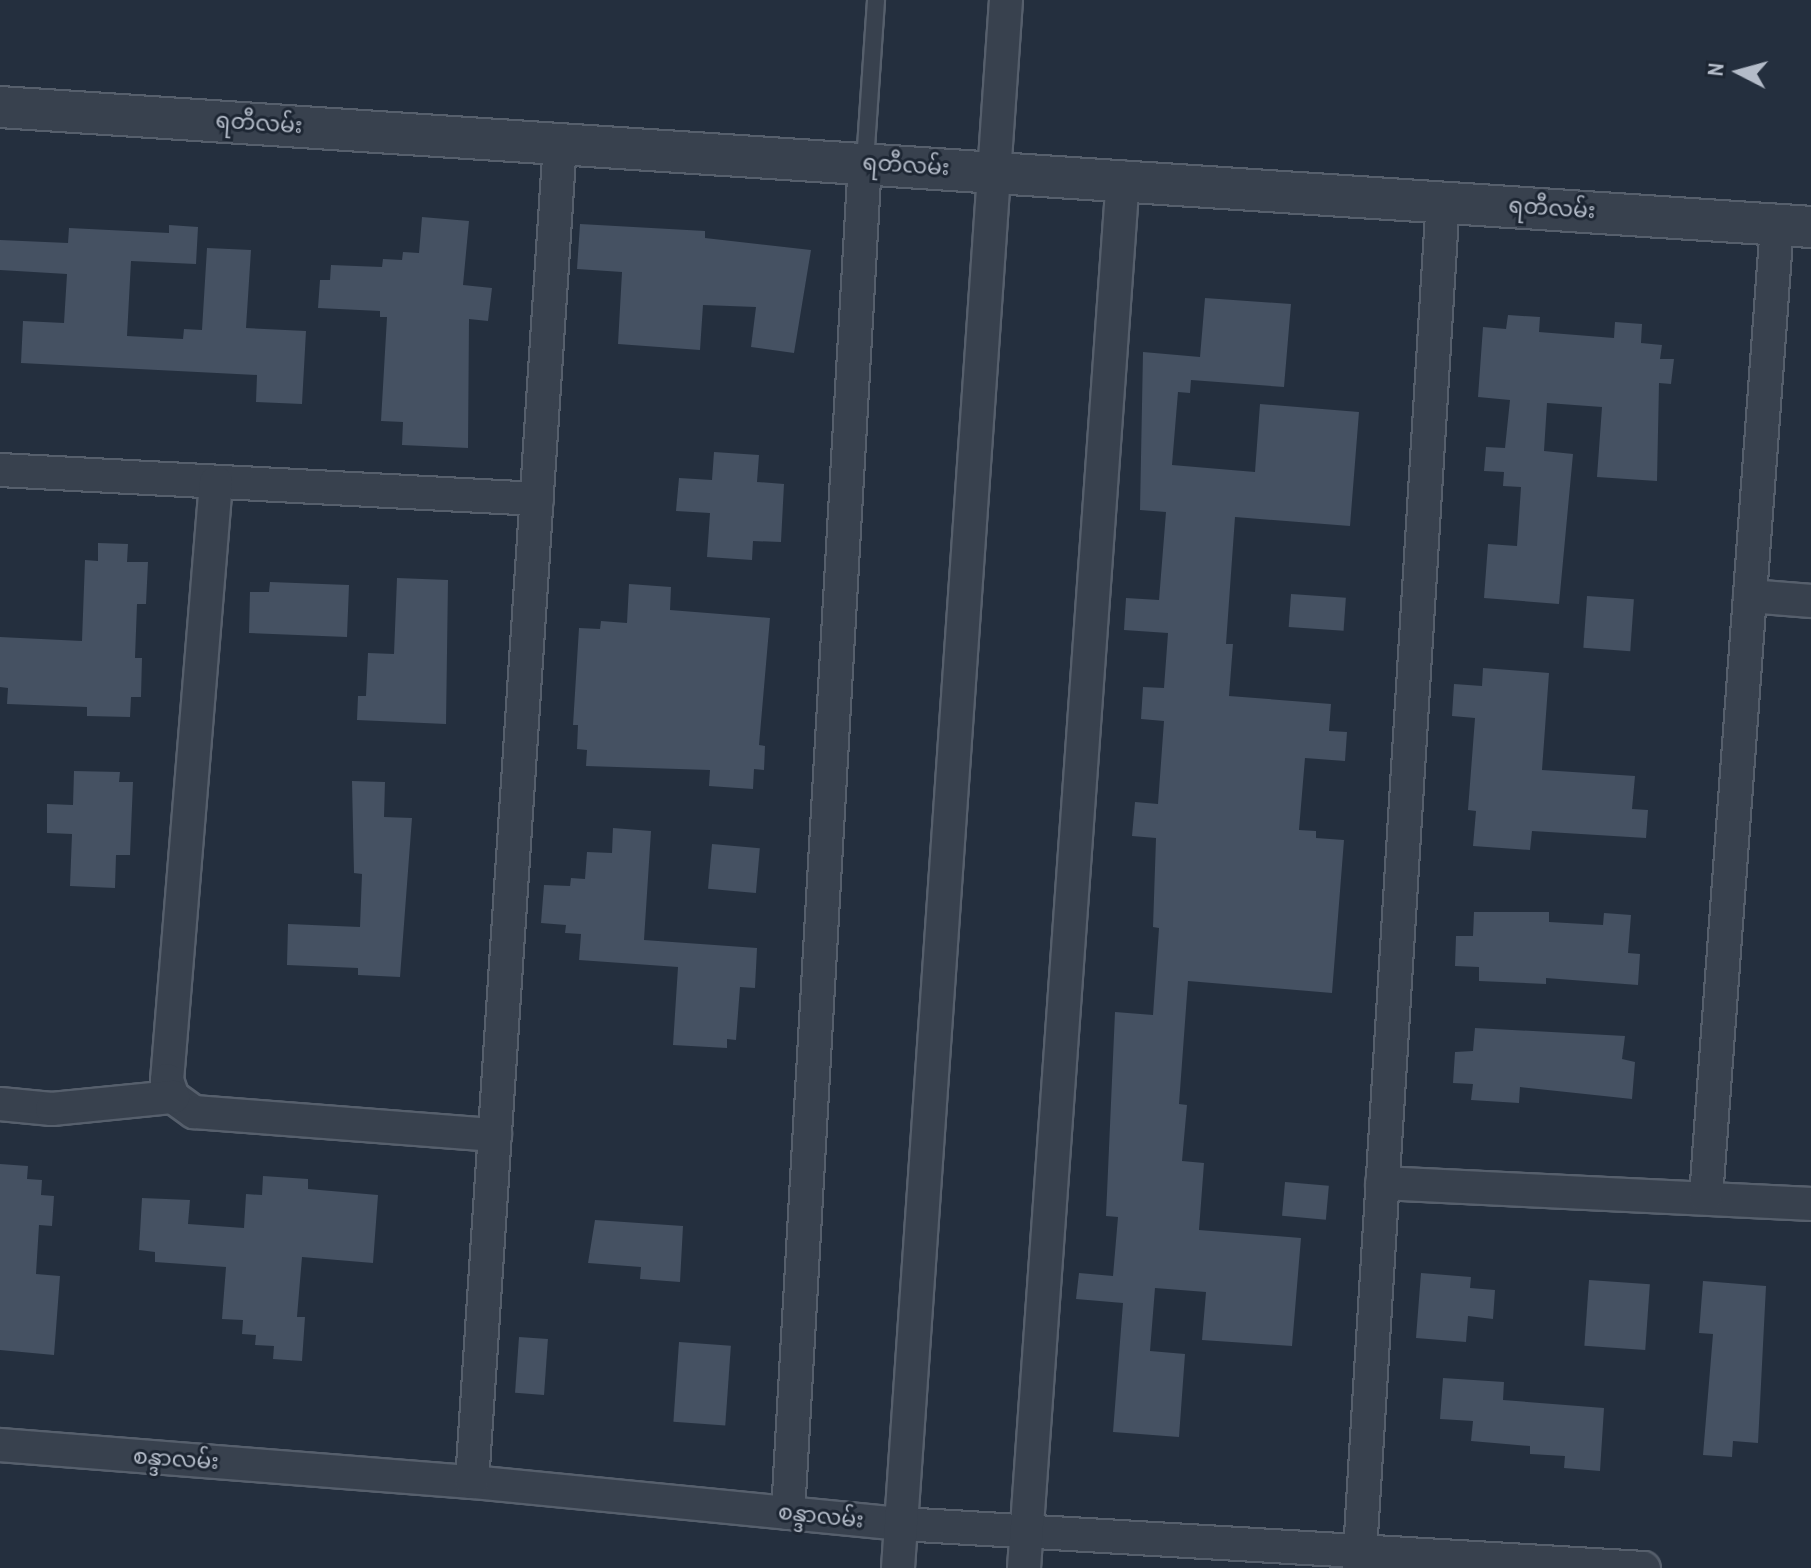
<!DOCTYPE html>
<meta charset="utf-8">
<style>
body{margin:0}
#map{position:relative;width:1811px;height:1568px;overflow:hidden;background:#242f3e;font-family:"Archivo Narrow","Noto Sans Myanmar",sans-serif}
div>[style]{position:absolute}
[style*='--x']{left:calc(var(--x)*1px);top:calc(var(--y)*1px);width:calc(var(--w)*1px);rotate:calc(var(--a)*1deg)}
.building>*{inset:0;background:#455162;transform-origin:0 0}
.roads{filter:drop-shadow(2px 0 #565f6c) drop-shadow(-2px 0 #565f6c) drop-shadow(0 2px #565f6c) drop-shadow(0 -2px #565f6c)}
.service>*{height:16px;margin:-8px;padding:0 8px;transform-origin:8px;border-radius:8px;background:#38414e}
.minor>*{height:32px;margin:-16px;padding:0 16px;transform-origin:16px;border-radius:16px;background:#38414e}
.tertiary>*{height:40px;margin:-20px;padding:0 20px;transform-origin:20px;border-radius:20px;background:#38414e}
span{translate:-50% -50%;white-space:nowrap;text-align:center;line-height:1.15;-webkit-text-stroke:6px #1d2633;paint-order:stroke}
.street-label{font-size:22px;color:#b4bcc9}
.north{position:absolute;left:1699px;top:32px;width:80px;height:80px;-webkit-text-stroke:6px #1d2633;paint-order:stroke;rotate:276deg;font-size:22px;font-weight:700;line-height:32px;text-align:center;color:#b4bcc9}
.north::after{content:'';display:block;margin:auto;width:28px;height:36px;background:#b4bcc9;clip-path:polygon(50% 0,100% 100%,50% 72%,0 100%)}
</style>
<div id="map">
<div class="building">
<i style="clip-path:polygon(422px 217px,469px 221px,463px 285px,492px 288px,488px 321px,469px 319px,468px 448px,402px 445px,403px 422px,381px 421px,387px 317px,380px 317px,380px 311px,318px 308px,320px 280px,330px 280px,331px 265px,382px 267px,383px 259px,402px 260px,403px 252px,419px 253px)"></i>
<i style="clip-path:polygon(580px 224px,705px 231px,705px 238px,811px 250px,794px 353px,751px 347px,756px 307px,703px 305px,700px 350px,618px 344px,622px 272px,577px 269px)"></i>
<i style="clip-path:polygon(169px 225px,198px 227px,196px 264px,131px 261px,127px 336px,183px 339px,184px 329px,202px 330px,207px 248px,251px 250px,246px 328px,306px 331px,302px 404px,256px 402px,257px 375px,21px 363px,23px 321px,64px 323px,67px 274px,0 270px,0 240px,68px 243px,69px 228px,169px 233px)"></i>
<i style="clip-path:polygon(1205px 298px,1291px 304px,1284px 387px,1191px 380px,1190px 393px,1178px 392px,1172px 465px,1255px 472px,1260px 404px,1359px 412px,1350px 526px,1235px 517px,1226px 644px,1233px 644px,1229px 696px,1331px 704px,1329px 731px,1347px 732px,1345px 761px,1305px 758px,1299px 830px,1316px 831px,1316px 838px,1344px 840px,1332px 993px,1188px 981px,1179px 1104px,1187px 1105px,1182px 1161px,1204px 1163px,1199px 1230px,1301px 1238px,1292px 1346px,1202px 1340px,1206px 1292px,1155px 1288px,1150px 1351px,1185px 1354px,1179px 1437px,1113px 1432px,1123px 1303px,1076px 1299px,1079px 1273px,1113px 1276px,1118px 1217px,1106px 1216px,1115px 1012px,1153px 1015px,1159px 928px,1153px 927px,1156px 838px,1132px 836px,1135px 802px,1158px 804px,1164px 721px,1141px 719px,1143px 687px,1164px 688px,1168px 633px,1124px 630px,1126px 598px,1159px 600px,1166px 512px,1140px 510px,1143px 352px,1200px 357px)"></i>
<i style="clip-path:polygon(1508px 315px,1540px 317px,1539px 332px,1614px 338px,1615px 322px,1642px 324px,1641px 343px,1662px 345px,1660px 359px,1674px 359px,1671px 384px,1659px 383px,1657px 481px,1597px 477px,1602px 407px,1547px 403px,1544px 451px,1573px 454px,1559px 604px,1484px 598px,1488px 544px,1517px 546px,1521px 487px,1503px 486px,1504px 472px,1484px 471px,1486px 447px,1505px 448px,1510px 400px,1478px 397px,1483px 327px,1506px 329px)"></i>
<i style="clip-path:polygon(714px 452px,759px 455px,757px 482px,784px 484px,781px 542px,753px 541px,752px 560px,707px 557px,710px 513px,676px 511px,679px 478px,712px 480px)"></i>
<i style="clip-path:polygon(98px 543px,128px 544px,127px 562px,148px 562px,146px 604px,137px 604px,135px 658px,142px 658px,141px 697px,131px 697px,130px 717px,87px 716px,87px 707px,7px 704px,8px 688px,0 687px,0 637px,82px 641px,85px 560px,98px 561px)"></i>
<i style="clip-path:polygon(397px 578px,448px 580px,446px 724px,357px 720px,358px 696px,366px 696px,368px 653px,394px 654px)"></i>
<i style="clip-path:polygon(270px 582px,349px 585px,347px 637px,249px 633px,250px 592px,269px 592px)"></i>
<i style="clip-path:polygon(629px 584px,671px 587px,670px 610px,770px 618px,759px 745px,765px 746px,764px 770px,754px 769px,753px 789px,709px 786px,710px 770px,586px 766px,587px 750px,577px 749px,578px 725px,573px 725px,579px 628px,600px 629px,601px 621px,627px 623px)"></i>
<i style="left:1291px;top:594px;width:55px;height:33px;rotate:4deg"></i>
<i style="left:1587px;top:596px;width:47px;height:52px;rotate:4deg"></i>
<i style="clip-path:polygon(1483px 668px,1549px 673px,1542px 770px,1635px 776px,1632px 809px,1648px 810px,1646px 838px,1532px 831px,1530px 850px,1473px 846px,1476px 811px,1468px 810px,1475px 718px,1452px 716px,1454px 684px,1482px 686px)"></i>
<i style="clip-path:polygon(74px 771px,120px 772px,119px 782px,133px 782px,130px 855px,116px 855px,115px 888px,70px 886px,72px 834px,47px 833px,47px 804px,73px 805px)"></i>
<i style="clip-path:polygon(352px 781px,385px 782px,384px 817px,412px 818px,400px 977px,358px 975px,358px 968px,287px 965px,288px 924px,360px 927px,362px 874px,354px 873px)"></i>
<i style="clip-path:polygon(613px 828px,651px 831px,644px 940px,757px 948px,755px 988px,740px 987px,736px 1040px,727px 1039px,727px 1048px,673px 1045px,678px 967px,579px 960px,581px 934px,565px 933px,566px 925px,541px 923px,544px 885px,570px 886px,571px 878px,585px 879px,587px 852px,612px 853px)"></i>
<i style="left:712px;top:844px;width:48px;height:45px;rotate:5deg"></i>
<i style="clip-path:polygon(1474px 912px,1549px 912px,1549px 922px,1603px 925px,1604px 913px,1631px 915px,1628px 953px,1640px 954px,1638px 985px,1546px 978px,1546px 984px,1479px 981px,1479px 967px,1455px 966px,1456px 936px,1473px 936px)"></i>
<i style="clip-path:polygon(1475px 1028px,1625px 1036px,1622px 1059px,1635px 1062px,1632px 1099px,1520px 1087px,1519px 1103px,1471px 1100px,1473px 1084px,1453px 1083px,1455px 1052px,1473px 1051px)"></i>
<i style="clip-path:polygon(0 1164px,28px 1166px,27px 1179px,42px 1180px,41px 1195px,54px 1196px,52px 1226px,39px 1225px,36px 1274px,60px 1276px,54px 1355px,0 1350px)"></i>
<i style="clip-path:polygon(263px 1176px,308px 1179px,308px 1189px,378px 1195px,373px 1263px,302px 1257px,297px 1317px,305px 1317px,302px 1361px,273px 1359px,274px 1346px,255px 1345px,256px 1335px,242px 1334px,243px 1320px,222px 1319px,226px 1267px,155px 1262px,155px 1252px,139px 1250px,142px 1198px,190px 1200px,188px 1224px,244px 1228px,246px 1194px,262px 1195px)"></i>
<i style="left:1285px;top:1182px;width:44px;height:34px;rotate:5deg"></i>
<i style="clip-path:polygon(595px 1220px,683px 1226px,680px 1282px,640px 1279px,641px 1267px,588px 1263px)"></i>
<i style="clip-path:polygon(1421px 1273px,1471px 1277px,1470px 1288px,1495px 1290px,1493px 1319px,1468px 1316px,1466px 1342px,1416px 1338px)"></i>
<i style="left:1589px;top:1280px;width:61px;height:66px;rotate:4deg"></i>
<i style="clip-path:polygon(1703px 1281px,1766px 1286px,1758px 1443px,1733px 1441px,1732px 1457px,1703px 1455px,1713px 1334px,1699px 1333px)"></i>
<i style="left:519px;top:1337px;width:29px;height:56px;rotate:4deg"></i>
<i style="left:679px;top:1342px;width:52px;height:80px;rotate:4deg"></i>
<i style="clip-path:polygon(1443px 1378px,1504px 1382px,1503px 1400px,1604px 1408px,1600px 1471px,1564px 1468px,1565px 1456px,1530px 1454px,1530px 1446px,1471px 1441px,1473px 1421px,1440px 1419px)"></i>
</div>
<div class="roads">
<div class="service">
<i style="--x:865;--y:162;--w:162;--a:-86.1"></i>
</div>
<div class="minor">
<i style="--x:0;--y:470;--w:538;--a:3.09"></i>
<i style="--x:216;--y:482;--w:600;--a:94.68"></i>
<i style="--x:167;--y:1080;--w:18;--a:71"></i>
<i style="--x:173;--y:1097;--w:26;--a:36"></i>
<i style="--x:194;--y:1112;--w:302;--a:4.4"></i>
<i style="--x:1750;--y:596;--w:61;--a:4.7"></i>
<i style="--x:0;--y:1104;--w:52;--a:5.5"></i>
<i style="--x:52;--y:1109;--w:122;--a:-5.7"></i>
<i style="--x:1382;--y:1183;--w:430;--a:2.8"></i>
<i style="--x:1706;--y:1197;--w:975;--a:-85.82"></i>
<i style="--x:0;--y:1445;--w:473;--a:4.5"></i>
<i style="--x:472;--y:1482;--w:431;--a:5.6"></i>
<i style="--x:901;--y:1524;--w:744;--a:3.39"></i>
<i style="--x:472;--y:1482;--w:1343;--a:-86.24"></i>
<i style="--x:788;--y:1513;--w:1353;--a:-86.74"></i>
<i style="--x:898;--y:1568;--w:1572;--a:-86.06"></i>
<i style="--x:1024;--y:1568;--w:1394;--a:-85.93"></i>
<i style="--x:1359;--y:1568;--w:1372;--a:-86.49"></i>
</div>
<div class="tertiary">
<i style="--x:0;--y:107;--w:1815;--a:3.79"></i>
</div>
</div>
<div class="street-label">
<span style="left:259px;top:123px;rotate:4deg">ရတီလမ်း</span>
<span style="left:906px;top:165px;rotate:4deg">ရတီလမ်း</span>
<span style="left:1552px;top:208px;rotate:4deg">ရတီလမ်း</span>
<span style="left:176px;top:1459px;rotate:4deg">စန္ဒာလမ်း</span>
<span style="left:821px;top:1516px;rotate:6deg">စန္ဒာလမ်း</span>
</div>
<div class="north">N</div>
</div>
